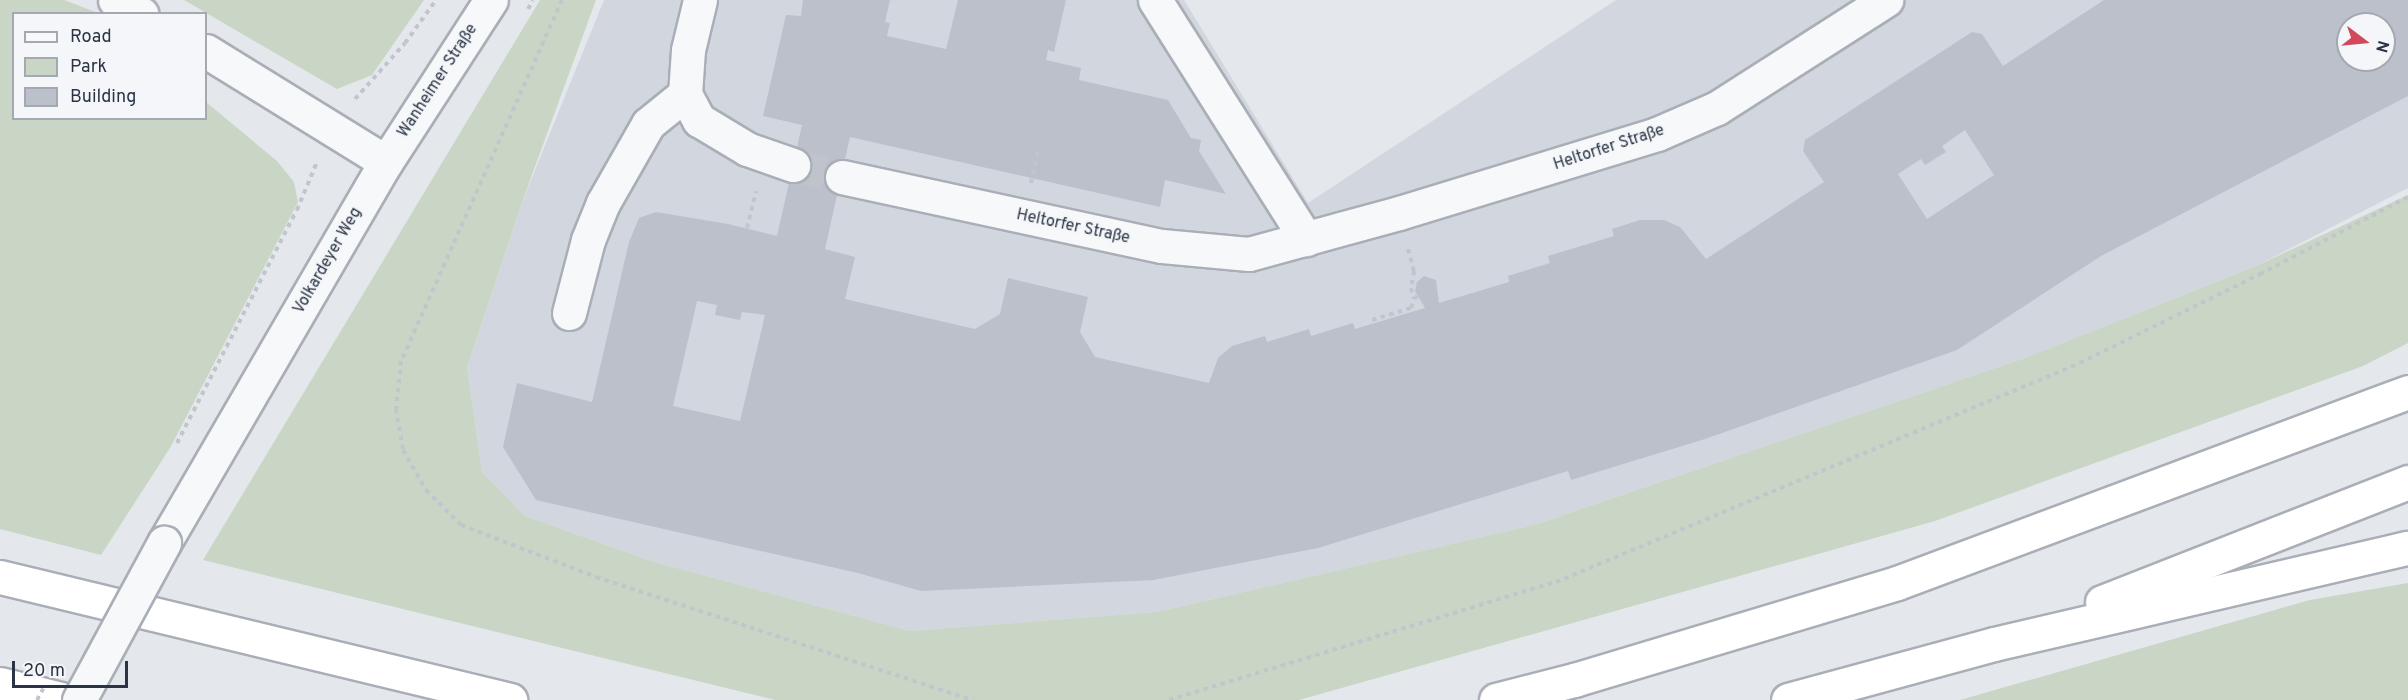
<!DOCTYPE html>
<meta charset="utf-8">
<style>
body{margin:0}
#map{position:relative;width:2408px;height:700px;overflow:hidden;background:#e4e7ec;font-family:Overpass,sans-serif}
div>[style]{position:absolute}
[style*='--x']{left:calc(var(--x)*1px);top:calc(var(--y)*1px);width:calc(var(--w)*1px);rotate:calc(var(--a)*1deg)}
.built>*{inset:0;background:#d2d6de}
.green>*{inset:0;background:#c9d6c5}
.building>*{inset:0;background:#bbc0ca}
.minor-tunnel>*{height:33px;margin-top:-16.5px;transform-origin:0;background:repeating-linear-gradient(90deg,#bfc3cb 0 33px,transparent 0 49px)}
.path>*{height:4px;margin-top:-2px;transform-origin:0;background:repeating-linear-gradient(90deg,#c2c5cb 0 4.5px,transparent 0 9px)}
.roads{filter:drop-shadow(2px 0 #a9aeb7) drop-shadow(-2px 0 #a9aeb7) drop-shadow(0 2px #a9aeb7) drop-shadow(0 -2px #a9aeb7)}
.minor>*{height:33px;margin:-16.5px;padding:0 16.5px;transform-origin:16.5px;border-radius:16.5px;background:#f7f8fa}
.tertiary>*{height:33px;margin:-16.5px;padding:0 16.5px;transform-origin:16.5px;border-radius:16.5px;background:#f7f8fa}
.motorway>*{height:33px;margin:-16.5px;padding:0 16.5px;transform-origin:16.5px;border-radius:16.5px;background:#fff}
.path-bridge>*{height:4px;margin-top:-2px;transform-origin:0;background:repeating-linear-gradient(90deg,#c2c5cb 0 4.5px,transparent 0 9px)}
.bridges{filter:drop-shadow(2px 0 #a9aeb7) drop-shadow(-2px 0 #a9aeb7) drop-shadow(0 2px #a9aeb7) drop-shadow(0 -2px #a9aeb7)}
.tertiary-bridge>*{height:33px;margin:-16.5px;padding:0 16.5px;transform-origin:16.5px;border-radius:16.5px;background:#f7f8fa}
span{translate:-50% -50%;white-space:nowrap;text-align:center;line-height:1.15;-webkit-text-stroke:4.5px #f4f6f9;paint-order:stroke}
.street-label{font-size:16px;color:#2b3445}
.legend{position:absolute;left:12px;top:12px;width:195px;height:108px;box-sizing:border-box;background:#f4f6f9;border:2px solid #a4a8b1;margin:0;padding:8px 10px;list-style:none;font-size:18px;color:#2b3445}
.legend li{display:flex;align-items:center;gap:12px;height:30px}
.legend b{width:30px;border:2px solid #a4a8b1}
.north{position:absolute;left:2336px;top:12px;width:60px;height:60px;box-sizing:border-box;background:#f4f6f9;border:2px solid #a4a8b1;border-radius:50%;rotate:106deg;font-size:16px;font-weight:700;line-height:24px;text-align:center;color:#2b3445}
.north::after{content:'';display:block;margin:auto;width:21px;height:27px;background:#d1495b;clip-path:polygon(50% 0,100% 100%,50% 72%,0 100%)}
.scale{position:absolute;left:12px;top:661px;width:116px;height:27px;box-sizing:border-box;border:3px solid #2b3445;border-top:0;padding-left:8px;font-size:18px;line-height:21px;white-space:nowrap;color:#2b3445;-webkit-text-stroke:4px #f4f6f9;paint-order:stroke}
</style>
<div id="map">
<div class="built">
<i style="clip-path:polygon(evenodd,604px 0,1184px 0,1308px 203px,1616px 0,2408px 0,2408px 188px,2256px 266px,2022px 359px,1534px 525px,1157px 612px,910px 631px,651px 561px,525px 516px,482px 472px,467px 367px,522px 202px,604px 0,2348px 24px,2384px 24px,2384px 60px,2348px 60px,2348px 24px)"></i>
</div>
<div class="green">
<i style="clip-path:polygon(0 0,64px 0,98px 13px,14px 14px,14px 118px,206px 118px,206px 102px,277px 161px,294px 182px,298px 202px,170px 448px,101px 555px,0 529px)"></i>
<i style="clip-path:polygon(184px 0,424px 0,372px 75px,337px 89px)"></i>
<i style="clip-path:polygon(540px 0,596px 0,522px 202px,467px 367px,482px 472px,525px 516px,651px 561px,910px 631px,1157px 612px,1534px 525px,2022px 359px,2256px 266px,2408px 195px,2408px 343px,2363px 366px,1935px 521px,1299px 700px,775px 700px,203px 560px)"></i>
<i style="clip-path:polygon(2408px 583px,2408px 700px,1960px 700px,2310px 600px)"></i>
</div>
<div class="building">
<i style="clip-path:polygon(evenodd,803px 0,890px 0,885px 22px,890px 23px,887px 36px,946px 49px,958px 0,1066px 0,1054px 52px,1048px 50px,1046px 60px,1081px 68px,1079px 80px,1168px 100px,1191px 138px,1201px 140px,1199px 151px,1226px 194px,1165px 180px,1160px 207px,850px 137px,825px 249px,855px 257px,845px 299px,975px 329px,1000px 314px,1008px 278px,1088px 297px,1080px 332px,1095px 357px,1209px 383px,1218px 358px,1232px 346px,1265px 336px,1267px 342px,1309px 329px,1311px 336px,1353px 323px,1355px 329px,1425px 308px,1415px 291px,1417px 282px,1424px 276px,1436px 280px,1439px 303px,1509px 282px,1508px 276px,1550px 263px,1548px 256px,1614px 236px,1612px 229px,1640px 220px,1664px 220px,1680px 227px,1706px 259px,1824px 182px,1803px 151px,1805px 140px,1972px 32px,1982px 34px,2003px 66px,2104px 0,2408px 0,2408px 96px,2101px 256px,1957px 350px,1705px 439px,1571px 480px,1568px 471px,1318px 548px,1153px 580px,921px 591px,858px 573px,536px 500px,503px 447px,517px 383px,592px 402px,629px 242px,639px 218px,656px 212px,728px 224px,777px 236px,802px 125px,763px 116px,786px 15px,801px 16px,803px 0,2348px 24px,2384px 24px,2384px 60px,2348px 60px,2348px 24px,803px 0,1965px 130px,1994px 175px,1927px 219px,1898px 174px,1921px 159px,1925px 165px,1946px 152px,1942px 146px,1965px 130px,803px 0,697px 301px,717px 305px,715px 315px,740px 320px,742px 312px,765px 315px,740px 421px,673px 406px,697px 301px)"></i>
</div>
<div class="minor-tunnel">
<i style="--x:793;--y:165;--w:50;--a:13.8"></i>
</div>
<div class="path">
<i style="--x:562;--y:0;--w:395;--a:114"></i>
<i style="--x:401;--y:361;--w:48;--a:95.9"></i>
<i style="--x:396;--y:409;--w:42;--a:80.3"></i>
<i style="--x:403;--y:450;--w:46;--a:60.1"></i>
<i style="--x:426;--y:490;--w:49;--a:45"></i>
<i style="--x:461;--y:525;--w:145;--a:21.1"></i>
<i style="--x:596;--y:577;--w:397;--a:18.1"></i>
<i style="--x:528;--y:9;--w:10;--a:-61"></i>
<i style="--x:355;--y:99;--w:75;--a:-48.2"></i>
<i style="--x:405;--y:43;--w:53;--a:-54.2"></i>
<i style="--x:1031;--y:183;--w:33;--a:-78"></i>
<i style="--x:747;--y:228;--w:38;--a:-76"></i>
<i style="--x:1408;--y:249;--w:23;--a:75"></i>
<i style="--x:1414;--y:271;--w:17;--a:100"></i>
<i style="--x:1411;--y:288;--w:11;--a:75"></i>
<i style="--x:1414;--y:299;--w:6;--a:-45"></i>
<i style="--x:1372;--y:320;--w:41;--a:-17.1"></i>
<i style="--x:1411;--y:308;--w:9;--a:-72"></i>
<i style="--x:177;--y:443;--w:262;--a:-62.8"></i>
<i style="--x:297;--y:210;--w:52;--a:-67.4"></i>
<i style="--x:1169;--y:700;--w:405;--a:-17"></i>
<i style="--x:1556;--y:582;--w:568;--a:-22.68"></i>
<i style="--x:2080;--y:363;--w:201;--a:-26.3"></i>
<i style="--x:2260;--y:274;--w:167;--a:-27.5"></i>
</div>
<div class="roads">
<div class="minor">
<i style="--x:700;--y:0;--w:51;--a:103.5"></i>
<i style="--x:688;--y:50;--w:44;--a:93.9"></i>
<i style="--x:685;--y:94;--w:30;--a:62"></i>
<i style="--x:699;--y:120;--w:56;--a:31.1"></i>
<i style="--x:747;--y:149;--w:49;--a:19.2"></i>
<i style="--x:1155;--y:0;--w:283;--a:57.7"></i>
<i style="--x:842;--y:177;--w:327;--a:12.2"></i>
<i style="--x:1162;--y:246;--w:87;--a:5.3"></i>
<i style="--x:1249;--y:254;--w:156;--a:-15.3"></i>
<i style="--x:1399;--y:213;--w:270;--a:-17"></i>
<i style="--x:1657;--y:134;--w:65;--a:-23.4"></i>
<i style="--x:1717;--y:108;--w:201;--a:-32.6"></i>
<i style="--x:569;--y:313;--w:75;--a:-75.4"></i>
<i style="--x:588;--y:240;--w:40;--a:-68"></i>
<i style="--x:603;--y:203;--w:91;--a:-60.3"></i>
<i style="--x:648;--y:124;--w:48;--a:-39"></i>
</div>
<div class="tertiary">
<i style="--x:115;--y:0;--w:30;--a:28"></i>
<i style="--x:206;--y:51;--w:211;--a:31.7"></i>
<i style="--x:164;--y:543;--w:441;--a:-59.8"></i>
<i style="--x:386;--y:162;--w:193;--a:-57.1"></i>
</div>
<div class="motorway">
<i style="--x:0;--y:577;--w:525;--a:13.56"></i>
<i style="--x:2102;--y:602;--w:329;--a:-21.4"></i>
<i style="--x:0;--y:684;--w:67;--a:13.8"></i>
<i style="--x:1496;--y:700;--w:81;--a:-14.4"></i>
<i style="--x:1574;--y:680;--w:337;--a:-16.7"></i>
<i style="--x:1897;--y:583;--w:546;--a:-20.49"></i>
<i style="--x:1788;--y:700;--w:213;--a:-15.2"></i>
<i style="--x:1994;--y:644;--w:425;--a:-13.1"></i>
</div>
</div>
<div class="path-bridge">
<i style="--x:37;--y:700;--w:13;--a:-61"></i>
</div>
<div class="bridges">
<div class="tertiary-bridge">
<i style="--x:79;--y:700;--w:179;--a:-61.6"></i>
</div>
</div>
<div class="street-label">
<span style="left:438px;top:81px;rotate:-57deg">Wanheimer Straße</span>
<span style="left:1609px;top:148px;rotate:-18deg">Heltorfer Straße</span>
<span style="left:1073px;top:227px;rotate:12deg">Heltorfer Straße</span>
<span style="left:328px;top:261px;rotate:-60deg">Volkardeyer Weg</span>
</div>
<ul class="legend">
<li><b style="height:8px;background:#f7f8fa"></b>Road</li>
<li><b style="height:16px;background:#c9d6c5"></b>Park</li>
<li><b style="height:16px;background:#bbc0ca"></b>Building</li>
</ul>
<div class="north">N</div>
<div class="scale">20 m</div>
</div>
